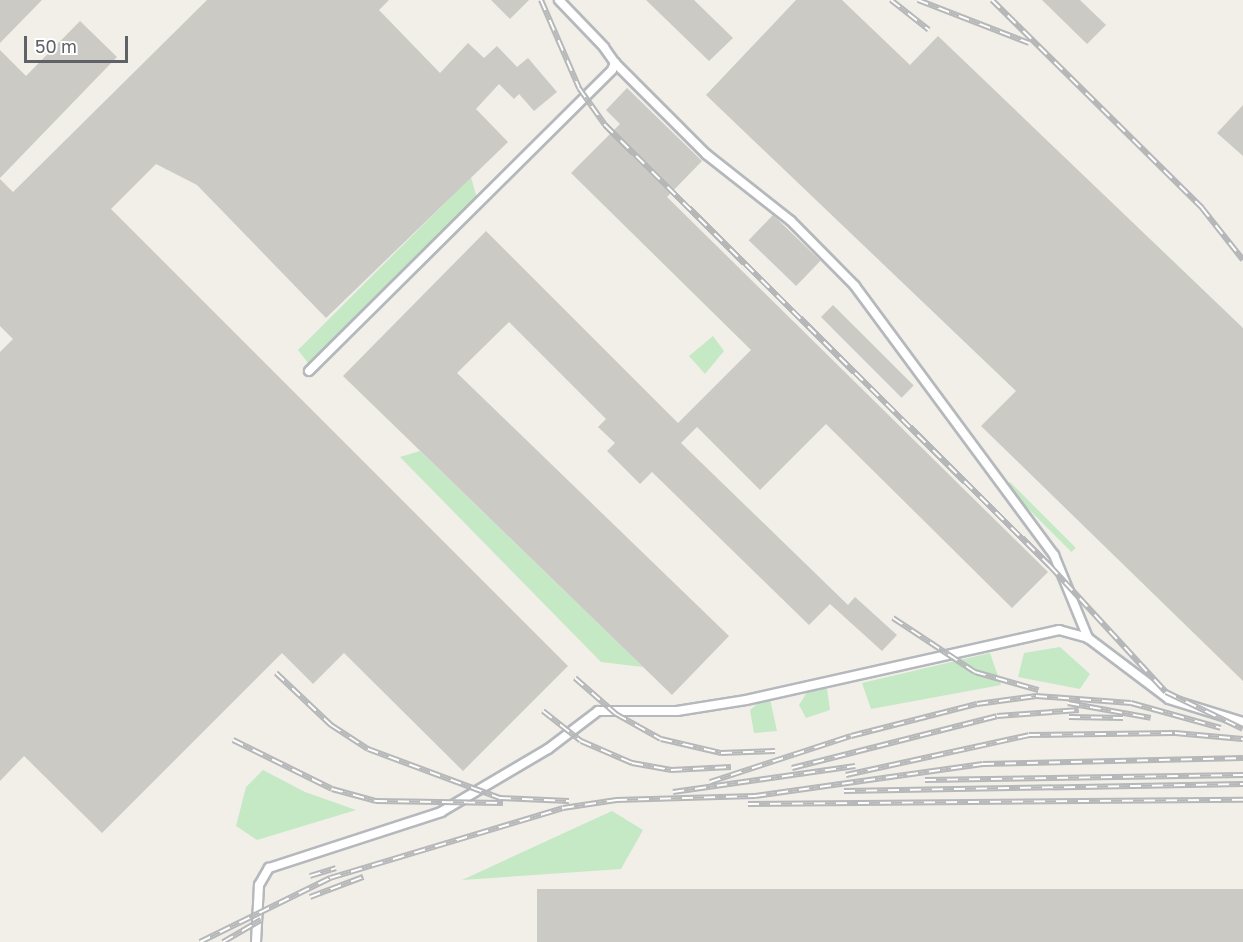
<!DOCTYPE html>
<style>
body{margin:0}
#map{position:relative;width:1243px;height:942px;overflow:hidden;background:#f1efe8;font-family:"Golos Text",sans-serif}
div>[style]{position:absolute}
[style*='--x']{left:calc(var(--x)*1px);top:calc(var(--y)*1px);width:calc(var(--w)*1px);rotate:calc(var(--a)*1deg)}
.green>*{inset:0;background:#c5e8c5;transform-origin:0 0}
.building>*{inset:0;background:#cccac5;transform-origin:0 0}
.roads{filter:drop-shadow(2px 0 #b5b8bc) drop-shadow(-2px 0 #b5b8bc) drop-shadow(0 2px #b5b8bc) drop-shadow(0 -2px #b5b8bc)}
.service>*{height:8px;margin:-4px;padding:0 4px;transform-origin:4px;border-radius:4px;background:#fff}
.rail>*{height:6px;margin-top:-3px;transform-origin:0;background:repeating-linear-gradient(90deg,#fff 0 11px,#b6b7b8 0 22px);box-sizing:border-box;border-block:2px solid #b6b7b8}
span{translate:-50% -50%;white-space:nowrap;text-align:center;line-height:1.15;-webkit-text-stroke:4.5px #fff;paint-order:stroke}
.scale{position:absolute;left:24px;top:36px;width:104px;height:27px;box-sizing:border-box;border:3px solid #5f6368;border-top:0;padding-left:8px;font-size:18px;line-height:21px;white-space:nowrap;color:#5f6368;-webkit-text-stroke:4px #fff;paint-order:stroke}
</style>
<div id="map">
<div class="green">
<i style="clip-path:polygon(471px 177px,478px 202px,315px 372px,298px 350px)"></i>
<i style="clip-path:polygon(713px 336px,724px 351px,705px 374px,689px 356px)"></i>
<i style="clip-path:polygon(420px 451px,643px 667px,601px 662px,400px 457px)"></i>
<i style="left:1010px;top:482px;width:93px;height:6px;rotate:45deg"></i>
<i style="clip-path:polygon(1060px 647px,1090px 674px,1080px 689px,1018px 677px,1024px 653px)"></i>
<i style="clip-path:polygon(990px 653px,1001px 685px,871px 709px,862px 683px)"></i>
<i style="clip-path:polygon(812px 684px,827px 689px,830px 710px,806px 718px,799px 705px)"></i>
<i style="clip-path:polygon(769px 694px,777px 731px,754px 733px,750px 710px)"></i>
<i style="clip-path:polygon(263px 770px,305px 792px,356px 810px,257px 840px,236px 826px,246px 787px)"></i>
<i style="clip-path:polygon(612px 811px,643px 830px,621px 869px,462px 880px)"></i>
</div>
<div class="building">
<i style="clip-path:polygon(0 0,42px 0,0 43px)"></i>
<i style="clip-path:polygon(207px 0,389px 0,379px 10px,440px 73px,468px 43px,484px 58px,497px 46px,517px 67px,528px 58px,557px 92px,534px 111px,519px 94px,514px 99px,499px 84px,476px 109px,508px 142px,326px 318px,197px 185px,156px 164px,111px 209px,568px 666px,463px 771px,344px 653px,313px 684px,282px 653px,102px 833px,24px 756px,0 781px,0 352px,13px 339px,0 326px,0 179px,13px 192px)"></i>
<i style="clip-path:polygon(491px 0,529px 0,510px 19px)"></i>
<i style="clip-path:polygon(646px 0,694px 0,733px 38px,709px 61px)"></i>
<i style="clip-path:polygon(796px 0,842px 0,910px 65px,938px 36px,1243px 328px,1243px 681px,981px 426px,1016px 391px,706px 95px)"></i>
<i style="clip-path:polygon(1042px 0,1080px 0,1106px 25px,1087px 44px)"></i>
<i style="clip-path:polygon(80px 21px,117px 57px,0 178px,0 50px,26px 76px)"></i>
<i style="clip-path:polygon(627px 88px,702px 161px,667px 197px,1048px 572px,1012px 608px,826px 424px,760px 490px,697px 427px,681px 443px,848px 605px,855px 597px,897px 635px,882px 651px,830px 604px,809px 625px,652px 472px,640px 484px,607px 451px,615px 443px,598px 427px,606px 419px,509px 322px,457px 373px,729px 636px,672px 695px,343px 376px,486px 231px,678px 423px,751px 350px,571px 173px,620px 124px,606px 110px)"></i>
<i style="clip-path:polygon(1243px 105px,1243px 156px,1217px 133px)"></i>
<i style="left:773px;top:215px;width:66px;height:35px;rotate:44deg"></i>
<i style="left:833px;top:305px;width:114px;height:17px;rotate:45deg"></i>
<i style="left:1243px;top:889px;width:53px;height:706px;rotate:90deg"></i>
</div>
<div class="roads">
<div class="service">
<i style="--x:615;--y:63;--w:129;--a:45"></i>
<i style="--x:706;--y:154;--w:108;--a:38.2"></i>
<i style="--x:791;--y:221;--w:91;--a:45.4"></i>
<i style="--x:855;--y:286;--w:335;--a:53.5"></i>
<i style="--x:1054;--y:555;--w:90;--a:67.7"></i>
<i style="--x:309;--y:371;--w:427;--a:-44.8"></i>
<i style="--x:612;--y:70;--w:8;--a:-67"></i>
<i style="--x:615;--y:63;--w:19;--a:-125"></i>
<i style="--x:604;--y:47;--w:65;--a:-133.8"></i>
<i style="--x:256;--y:942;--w:57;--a:-87"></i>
<i style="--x:259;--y:885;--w:20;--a:-60"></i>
<i style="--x:269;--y:868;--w:181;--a:-18"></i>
<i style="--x:441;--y:812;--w:124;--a:-30.5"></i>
<i style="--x:548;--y:749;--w:63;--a:-37.2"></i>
<i style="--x:598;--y:711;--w:79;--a:0"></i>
<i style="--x:677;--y:711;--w:70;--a:-9.1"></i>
<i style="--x:746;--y:700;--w:321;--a:-12.6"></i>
<i style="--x:1059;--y:630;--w:30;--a:15"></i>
<i style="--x:1088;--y:638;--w:101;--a:37"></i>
<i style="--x:1169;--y:699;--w:77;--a:17.3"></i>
</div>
</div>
<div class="rail">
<i style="--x:541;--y:0;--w:96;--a:66.6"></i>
<i style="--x:579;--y:88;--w:45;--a:54.9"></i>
<i style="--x:605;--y:125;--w:627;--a:44.74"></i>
<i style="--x:1050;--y:566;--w:171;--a:47.4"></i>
<i style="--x:1166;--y:692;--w:85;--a:25.7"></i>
<i style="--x:891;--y:0;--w:48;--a:38.3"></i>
<i style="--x:918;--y:0;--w:119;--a:21.2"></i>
<i style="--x:992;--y:0;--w:296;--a:44.7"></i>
<i style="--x:1202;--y:208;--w:66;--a:51.7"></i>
<i style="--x:893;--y:618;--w:98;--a:33.4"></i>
<i style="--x:975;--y:672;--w:66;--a:15.9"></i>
<i style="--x:276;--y:673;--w:76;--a:43.4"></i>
<i style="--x:331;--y:725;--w:44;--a:33"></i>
<i style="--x:368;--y:749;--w:141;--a:20.4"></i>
<i style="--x:500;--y:798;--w:69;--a:2.5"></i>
<i style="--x:575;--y:678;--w:55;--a:41.3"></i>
<i style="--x:616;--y:714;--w:51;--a:29.1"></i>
<i style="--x:661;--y:739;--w:62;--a:13.1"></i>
<i style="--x:721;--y:753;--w:54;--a:-2.1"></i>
<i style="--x:1068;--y:703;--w:84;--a:10.2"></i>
<i style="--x:543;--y:711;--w:48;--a:38.3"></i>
<i style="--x:581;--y:741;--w:56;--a:23.3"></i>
<i style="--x:632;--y:763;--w:40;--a:10"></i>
<i style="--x:671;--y:770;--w:60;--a:-2.9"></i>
<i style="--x:1069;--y:717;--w:54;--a:1.1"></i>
<i style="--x:233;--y:740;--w:110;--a:26.3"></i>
<i style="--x:332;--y:789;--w:46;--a:15.3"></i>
<i style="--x:376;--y:801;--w:127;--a:0.9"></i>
<i style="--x:792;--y:768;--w:211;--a:-14.2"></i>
<i style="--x:997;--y:716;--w:82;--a:-4.2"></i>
<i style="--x:846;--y:775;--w:187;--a:-12.3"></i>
<i style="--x:1029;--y:735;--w:146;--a:-0.8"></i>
<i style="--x:1175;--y:733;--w:68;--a:5"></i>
<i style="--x:925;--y:780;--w:318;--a:-0.9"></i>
<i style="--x:710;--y:782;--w:148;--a:-18.1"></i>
<i style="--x:851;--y:736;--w:130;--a:-14.3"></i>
<i style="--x:977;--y:704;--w:60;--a:-7.7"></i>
<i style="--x:1036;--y:696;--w:95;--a:4.2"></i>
<i style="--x:1131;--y:703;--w:93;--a:15.5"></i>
<i style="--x:844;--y:791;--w:399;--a:-1"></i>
<i style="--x:673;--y:792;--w:184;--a:-8.1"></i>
<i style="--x:748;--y:804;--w:495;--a:-0.5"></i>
<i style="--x:310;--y:876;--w:27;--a:-17"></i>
<i style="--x:310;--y:897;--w:57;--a:-20.7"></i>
<i style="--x:200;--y:942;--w:145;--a:-26.2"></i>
<i style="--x:330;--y:878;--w:243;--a:-16.7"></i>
<i style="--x:563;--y:808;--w:54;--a:-8.6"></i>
<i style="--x:616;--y:800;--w:139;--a:-1.6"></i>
<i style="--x:755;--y:796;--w:230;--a:-8"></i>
<i style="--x:983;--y:764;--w:260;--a:-1.3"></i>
<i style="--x:223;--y:942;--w:44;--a:-30.1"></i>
</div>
<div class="scale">50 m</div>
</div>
